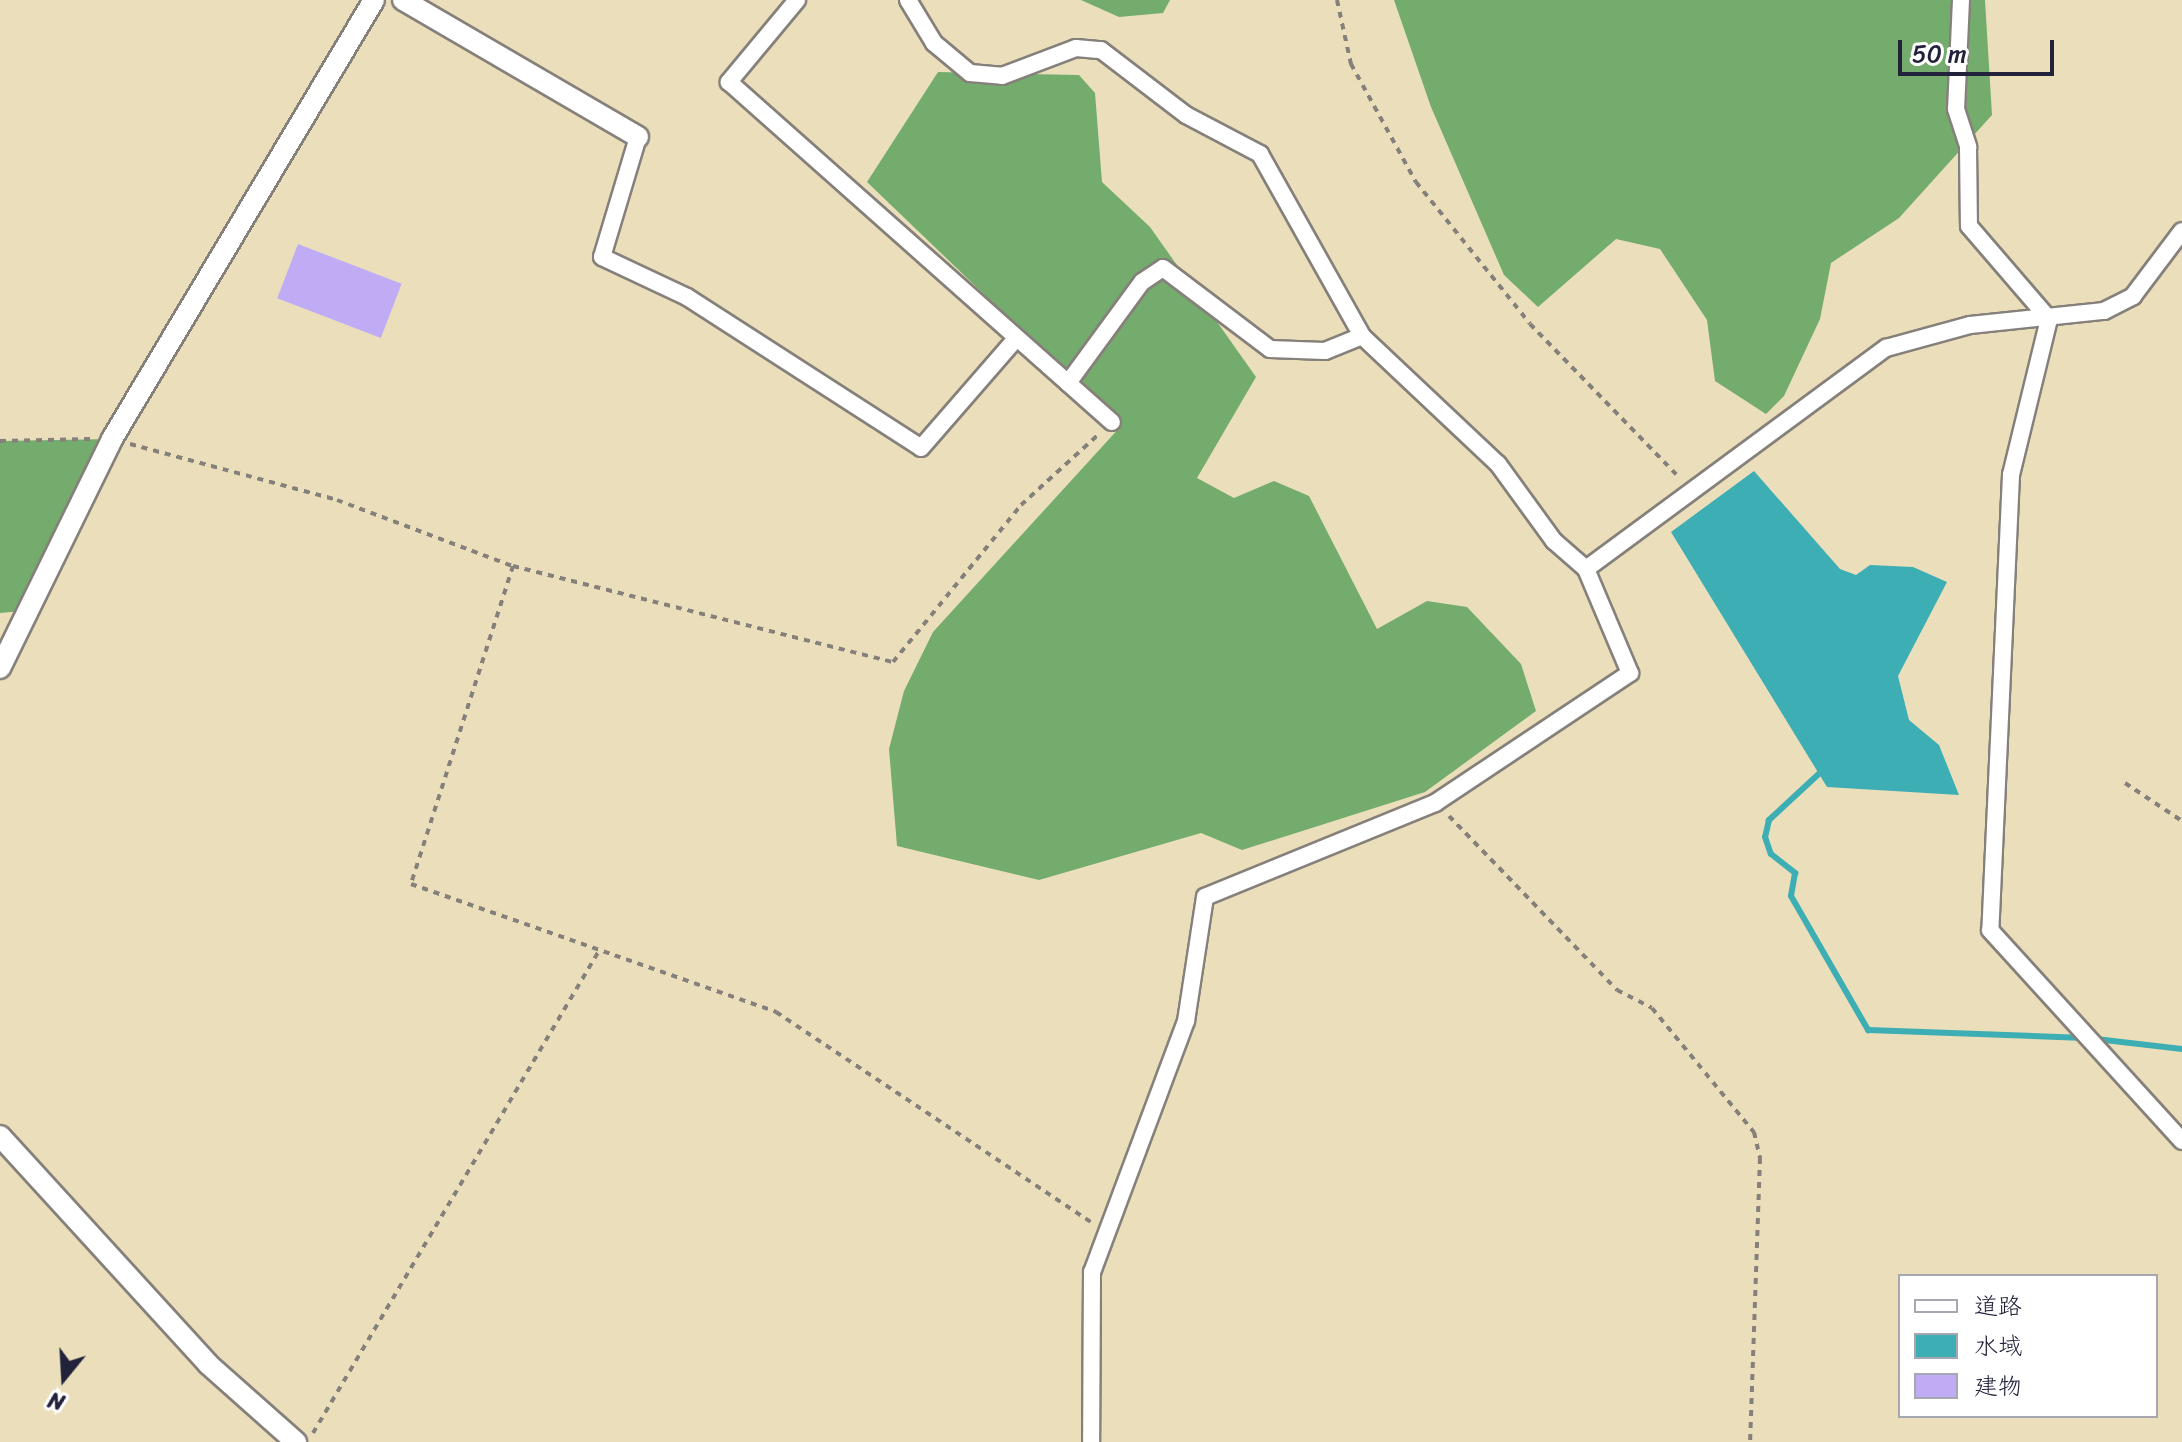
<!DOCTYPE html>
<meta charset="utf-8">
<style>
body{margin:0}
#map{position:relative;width:2182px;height:1442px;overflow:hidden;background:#ebdfbb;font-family:Sriracha,"Klee One",sans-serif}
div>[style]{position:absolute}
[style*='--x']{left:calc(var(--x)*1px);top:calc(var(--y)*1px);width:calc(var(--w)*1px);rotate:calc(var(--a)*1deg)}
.forest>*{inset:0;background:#73ac6c}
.water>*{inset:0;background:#3daeb4}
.stream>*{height:6px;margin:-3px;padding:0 3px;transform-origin:3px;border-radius:3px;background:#3daeb4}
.building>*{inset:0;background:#bfacf5;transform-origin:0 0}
.path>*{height:4px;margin-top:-2px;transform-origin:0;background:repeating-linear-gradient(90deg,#86807b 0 6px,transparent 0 12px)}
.roads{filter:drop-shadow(2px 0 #86807b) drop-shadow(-2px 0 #86807b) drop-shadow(0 2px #86807b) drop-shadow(0 -2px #86807b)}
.minor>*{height:16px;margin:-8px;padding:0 8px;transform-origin:8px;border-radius:8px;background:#fff}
.tertiary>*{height:20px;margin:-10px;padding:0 10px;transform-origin:10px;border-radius:10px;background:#fff}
span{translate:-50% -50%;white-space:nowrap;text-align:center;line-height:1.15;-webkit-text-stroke:8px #fff;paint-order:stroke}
.legend{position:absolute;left:1898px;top:1274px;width:260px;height:144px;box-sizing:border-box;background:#fff;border:2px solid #a7a7b1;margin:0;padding:10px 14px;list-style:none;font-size:24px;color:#22223b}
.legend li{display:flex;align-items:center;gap:16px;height:40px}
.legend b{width:40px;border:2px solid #a7a7b1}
.north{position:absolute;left:24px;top:1338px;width:80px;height:80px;-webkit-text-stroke:6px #fff;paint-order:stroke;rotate:198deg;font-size:22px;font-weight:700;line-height:32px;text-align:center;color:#22223b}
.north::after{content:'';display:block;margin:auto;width:28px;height:36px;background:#22223b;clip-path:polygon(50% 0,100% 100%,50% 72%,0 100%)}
.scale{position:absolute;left:1898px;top:40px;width:156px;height:36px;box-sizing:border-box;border:4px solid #22223b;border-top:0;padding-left:10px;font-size:24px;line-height:28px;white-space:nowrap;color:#22223b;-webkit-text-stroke:6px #fff;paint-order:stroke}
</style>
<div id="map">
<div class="forest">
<i style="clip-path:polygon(1081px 0,1170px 0,1163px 13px,1119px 17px)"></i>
<i style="clip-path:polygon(1394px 0,1985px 0,1992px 115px,1899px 218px,1831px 263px,1820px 319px,1784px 396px,1766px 414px,1715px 381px,1707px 320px,1660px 249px,1616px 239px,1538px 307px,1504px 275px,1431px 107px)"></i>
<i style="clip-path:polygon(938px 72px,1079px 75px,1095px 93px,1102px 182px,1150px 227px,1256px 377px,1197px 478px,1234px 498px,1274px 481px,1309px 496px,1377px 629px,1427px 601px,1467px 607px,1521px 664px,1536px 711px,1425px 792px,1242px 850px,1201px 833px,1039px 880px,897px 846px,889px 749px,904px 691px,933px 632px,1121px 426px,867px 182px)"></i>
<i style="clip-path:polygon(112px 439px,33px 610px,0 613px,0 441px)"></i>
</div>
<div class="water">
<i style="clip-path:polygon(1754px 471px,1840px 569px,1856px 575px,1870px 565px,1913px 567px,1947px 582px,1898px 676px,1909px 720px,1939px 745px,1959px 795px,1827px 787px,1671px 532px)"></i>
</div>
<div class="stream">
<i style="--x:1823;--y:770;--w:74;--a:137.2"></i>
<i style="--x:1769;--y:820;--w:17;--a:103"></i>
<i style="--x:1765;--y:837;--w:18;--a:71"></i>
<i style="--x:1771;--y:854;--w:31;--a:38"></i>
<i style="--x:1795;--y:873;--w:23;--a:100"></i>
<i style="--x:1791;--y:896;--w:155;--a:60.1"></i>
<i style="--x:1868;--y:1030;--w:217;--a:2.1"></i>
<i style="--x:2096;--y:1039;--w:87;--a:6.6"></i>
</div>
<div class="building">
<i style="left:298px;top:244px;width:111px;height:58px;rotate:21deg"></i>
</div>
<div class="path">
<i style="--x:1337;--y:0;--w:66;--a:77.7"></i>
<i style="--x:1351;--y:64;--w:135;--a:61.2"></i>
<i style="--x:1416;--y:182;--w:182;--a:51.2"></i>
<i style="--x:1530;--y:324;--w:215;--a:45.8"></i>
<i style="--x:0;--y:441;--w:90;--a:-1.3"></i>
<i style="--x:130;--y:444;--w:214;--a:15.1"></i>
<i style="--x:337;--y:500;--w:188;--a:20.6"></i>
<i style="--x:513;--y:566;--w:392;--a:14.2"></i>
<i style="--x:893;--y:662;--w:203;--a:-50.8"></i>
<i style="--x:1021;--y:505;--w:105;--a:-42.3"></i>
<i style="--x:513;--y:566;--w:334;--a:107.8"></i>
<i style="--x:411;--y:884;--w:387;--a:19.3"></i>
<i style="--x:776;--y:1012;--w:380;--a:33.7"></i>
<i style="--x:2125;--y:783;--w:69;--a:33.7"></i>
<i style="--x:1449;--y:816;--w:242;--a:46"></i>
<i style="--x:1617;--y:990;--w:39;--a:27"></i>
<i style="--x:1652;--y:1008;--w:161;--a:50.6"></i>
<i style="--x:1754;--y:1132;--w:27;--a:77"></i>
<i style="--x:1760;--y:1158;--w:284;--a:92"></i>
<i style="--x:313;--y:1433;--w:563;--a:-59.33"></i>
</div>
<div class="roads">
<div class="minor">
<i style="--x:797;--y:0;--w:107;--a:129.7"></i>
<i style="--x:729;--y:82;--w:512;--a:41.6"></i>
<i style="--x:908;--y:0;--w:50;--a:58.8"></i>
<i style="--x:934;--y:43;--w:47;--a:39.8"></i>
<i style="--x:970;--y:73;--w:32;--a:5"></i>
<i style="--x:1002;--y:76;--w:79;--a:-20.7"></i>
<i style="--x:1076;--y:48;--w:25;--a:5"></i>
<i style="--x:1101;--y:50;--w:107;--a:37.4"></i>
<i style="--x:1186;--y:115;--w:84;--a:27.8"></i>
<i style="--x:1260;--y:154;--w:209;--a:60.7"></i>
<i style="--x:1362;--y:336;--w:187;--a:43.3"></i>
<i style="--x:1498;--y:464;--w:95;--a:54"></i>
<i style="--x:1554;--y:541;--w:43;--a:41.2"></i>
<i style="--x:1586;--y:569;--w:113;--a:67.1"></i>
<i style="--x:1630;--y:673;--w:234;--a:146.3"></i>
<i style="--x:1435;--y:803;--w:248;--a:157.8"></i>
<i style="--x:1205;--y:897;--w:125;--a:98.7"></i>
<i style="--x:1186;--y:1021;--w:268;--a:110.5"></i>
<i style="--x:1092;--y:1272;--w:170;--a:90.3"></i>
<i style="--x:1961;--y:0;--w:109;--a:92.6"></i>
<i style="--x:1956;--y:109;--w:40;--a:72"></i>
<i style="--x:1968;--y:147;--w:79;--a:89.3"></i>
<i style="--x:1969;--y:226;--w:123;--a:49.3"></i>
<i style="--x:638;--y:137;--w:125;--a:106.7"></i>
<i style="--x:602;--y:257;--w:94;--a:25.2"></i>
<i style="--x:687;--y:297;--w:278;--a:32.8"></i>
<i style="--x:921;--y:448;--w:143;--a:-49"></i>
<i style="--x:2049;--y:319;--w:161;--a:103.7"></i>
<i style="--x:2011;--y:475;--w:455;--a:92.6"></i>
<i style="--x:1990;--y:930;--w:285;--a:47.7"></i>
<i style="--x:1068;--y:383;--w:125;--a:-53.8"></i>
<i style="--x:1142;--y:282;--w:25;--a:-34"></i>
<i style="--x:1163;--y:268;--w:134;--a:37.1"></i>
<i style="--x:1270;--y:349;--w:55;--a:2.1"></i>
<i style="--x:1325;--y:351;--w:40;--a:-22"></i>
<i style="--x:1586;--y:569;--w:373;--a:-36.4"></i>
<i style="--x:1886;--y:348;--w:87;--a:-15.3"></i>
<i style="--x:1970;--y:325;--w:135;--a:-6"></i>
<i style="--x:2104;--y:311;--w:33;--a:-27"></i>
<i style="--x:2133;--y:296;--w:81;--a:-53"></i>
</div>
<div class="tertiary">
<i style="--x:403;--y:0;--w:272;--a:30.2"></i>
<i style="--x:0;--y:668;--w:255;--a:-63.9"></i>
<i style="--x:112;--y:439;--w:511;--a:-59.17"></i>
<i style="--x:0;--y:1136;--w:309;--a:47.6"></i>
<i style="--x:208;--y:1364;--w:118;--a:41.6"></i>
</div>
</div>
<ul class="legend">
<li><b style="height:10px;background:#fff"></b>道路</li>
<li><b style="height:22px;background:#3daeb4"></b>水域</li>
<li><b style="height:22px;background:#bfacf5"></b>建物</li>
</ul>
<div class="north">N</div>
<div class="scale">50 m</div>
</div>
